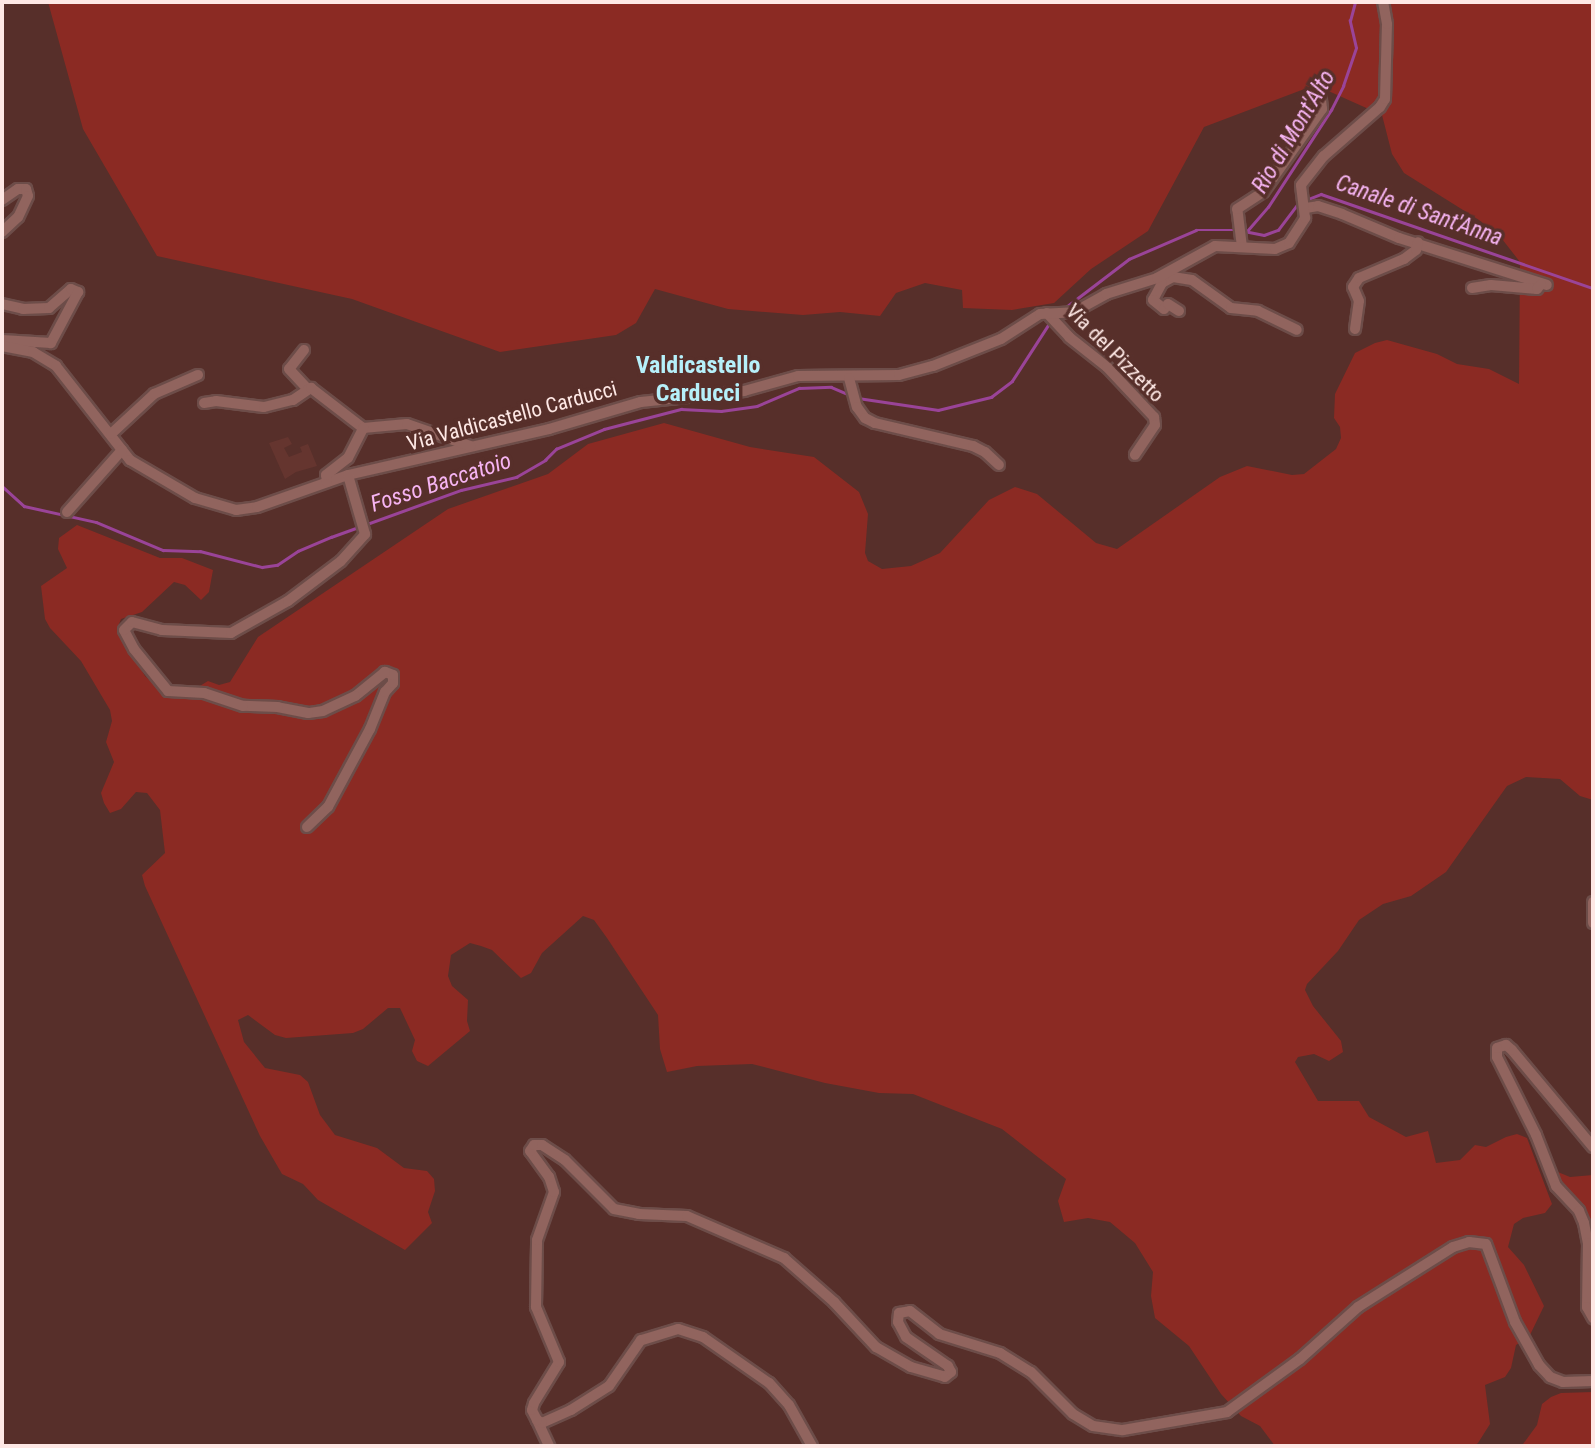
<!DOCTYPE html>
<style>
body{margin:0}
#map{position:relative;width:1595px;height:1448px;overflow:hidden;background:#572f2a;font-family:"Roboto Condensed",sans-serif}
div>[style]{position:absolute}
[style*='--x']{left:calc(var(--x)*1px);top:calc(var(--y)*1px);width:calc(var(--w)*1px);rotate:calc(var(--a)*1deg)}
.built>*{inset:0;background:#65352f}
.green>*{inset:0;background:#8b2a23}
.stream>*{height:2.5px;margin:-1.25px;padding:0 1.25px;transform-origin:1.25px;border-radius:1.25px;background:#9a4498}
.roads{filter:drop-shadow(2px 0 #6d4d49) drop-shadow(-2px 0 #6d4d49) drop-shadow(0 2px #6d4d49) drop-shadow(0 -2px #6d4d49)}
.minor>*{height:10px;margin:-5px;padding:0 5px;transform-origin:5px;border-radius:5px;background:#91645e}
span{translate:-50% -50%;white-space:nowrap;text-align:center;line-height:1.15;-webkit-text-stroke:7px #572f2a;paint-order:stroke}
.street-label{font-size:21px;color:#fee8e5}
.water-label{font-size:23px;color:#f6b4f2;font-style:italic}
.quarter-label{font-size:24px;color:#b6f0fa;font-weight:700}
.frame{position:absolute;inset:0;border:4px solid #fee8e5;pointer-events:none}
</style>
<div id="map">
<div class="built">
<i style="clip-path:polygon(288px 437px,292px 444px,284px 448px,289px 457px,302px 452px,300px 447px,308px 444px,317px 466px,296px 472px,285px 479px,269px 443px)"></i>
</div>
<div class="green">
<i style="clip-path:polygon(48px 2px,1593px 2px,1593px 800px,1580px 796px,1560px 779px,1526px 777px,1507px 786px,1446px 872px,1411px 896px,1383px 904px,1359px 920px,1338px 951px,1307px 984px,1305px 990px,1313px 1006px,1341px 1041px,1343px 1052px,1329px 1061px,1314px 1054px,1298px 1057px,1295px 1062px,1318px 1101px,1359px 1101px,1369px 1117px,1406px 1137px,1428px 1131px,1436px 1163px,1460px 1160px,1475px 1145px,1486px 1147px,1506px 1137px,1517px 1134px,1527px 1138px,1552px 1204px,1545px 1213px,1523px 1218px,1514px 1224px,1508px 1247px,1524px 1265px,1544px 1306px,1529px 1337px,1516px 1345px,1511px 1368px,1505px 1377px,1485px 1385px,1490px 1424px,1478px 1443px,1474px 1446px,1275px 1446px,1260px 1426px,1241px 1416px,1221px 1394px,1189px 1346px,1155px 1318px,1151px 1296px,1153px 1272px,1135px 1243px,1110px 1222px,1088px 1218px,1064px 1222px,1058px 1201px,1066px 1179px,1002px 1129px,913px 1094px,879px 1093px,825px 1083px,752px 1064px,697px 1066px,667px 1072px,660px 1049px,658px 1015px,607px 938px,594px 920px,583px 916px,542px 953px,531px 973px,521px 978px,492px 950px,481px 946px,470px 943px,451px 955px,448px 976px,452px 986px,468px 1000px,467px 1021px,470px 1031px,428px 1066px,417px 1061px,412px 1051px,415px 1040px,400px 1008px,388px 1008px,363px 1029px,353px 1033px,286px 1038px,275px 1035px,248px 1015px,238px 1020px,244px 1042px,265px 1068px,300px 1075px,308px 1082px,320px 1115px,335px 1135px,377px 1148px,404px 1168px,427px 1171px,434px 1179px,435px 1191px,428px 1212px,432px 1223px,405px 1250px,318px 1200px,303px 1184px,282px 1174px,260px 1136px,145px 886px,142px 875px,165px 853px,160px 810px,147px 793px,136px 792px,121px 809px,110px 813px,104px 803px,101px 793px,114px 762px,106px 742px,112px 721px,110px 710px,81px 661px,50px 628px,45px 619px,41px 586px,67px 568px,58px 549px,59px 538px,77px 525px,160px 558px,182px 558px,213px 570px,209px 592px,201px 600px,185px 585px,174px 582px,142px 612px,121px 619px,117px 629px,145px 676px,169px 697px,180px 698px,208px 681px,219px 685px,230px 682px,258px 637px,448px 509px,548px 474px,588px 444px,664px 423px,750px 447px,814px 457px,859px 492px,868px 514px,865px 553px,868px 561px,882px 569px,911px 566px,940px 553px,989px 500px,1015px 487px,1037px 494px,1096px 543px,1117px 549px,1220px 477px,1247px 466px,1292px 475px,1304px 474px,1336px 449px,1341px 438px,1340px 427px,1334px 418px,1335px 394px,1355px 353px,1375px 343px,1387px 340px,1437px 354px,1457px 364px,1489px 369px,1519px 384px,1520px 262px,1502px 239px,1479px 220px,1404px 173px,1392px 154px,1382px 115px,1315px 85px,1204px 127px,1148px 231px,1091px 269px,1054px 303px,1012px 310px,963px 308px,962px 290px,925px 283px,896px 293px,880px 316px,840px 312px,803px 315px,728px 309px,655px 289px,636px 323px,616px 335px,500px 352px,352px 299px,157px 256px,83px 129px)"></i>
<i style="clip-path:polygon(1553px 1170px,1570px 1177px,1593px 1175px,1593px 1305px,1590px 1225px,1582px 1204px,1558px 1183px)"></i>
<i style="clip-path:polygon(1593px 1392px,1593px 1446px,1526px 1446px,1523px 1444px,1537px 1425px,1542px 1404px,1551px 1397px,1561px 1393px)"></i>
</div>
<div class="stream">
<i style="--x:1306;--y:200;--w:16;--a:-22"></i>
<i style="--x:1321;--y:194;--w:288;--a:19.1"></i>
<i style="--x:1244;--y:231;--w:20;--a:11"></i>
<i style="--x:1264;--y:235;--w:15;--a:-20"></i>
<i style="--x:1278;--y:230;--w:35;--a:-53"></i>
<i style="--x:1247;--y:231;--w:32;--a:-49"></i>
<i style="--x:1268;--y:207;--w:116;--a:-57"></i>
<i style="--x:1331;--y:110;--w:27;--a:-63"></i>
<i style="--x:1343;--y:86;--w:40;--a:-71.1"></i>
<i style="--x:1356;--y:48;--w:28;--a:-103"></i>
<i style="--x:1350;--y:21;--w:20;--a:-75"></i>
<i style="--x:1062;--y:310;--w:84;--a:-37.3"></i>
<i style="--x:1129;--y:259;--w:73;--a:-23.4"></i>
<i style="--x:1196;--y:230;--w:42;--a:0"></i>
<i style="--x:858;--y:398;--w:81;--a:8.5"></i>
<i style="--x:938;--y:410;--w:55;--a:-13.8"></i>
<i style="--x:991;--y:397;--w:26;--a:-37"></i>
<i style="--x:1012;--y:381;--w:70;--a:-57.2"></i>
<i style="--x:2;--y:486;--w:30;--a:42"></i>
<i style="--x:24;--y:506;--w:74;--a:12.5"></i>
<i style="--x:96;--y:522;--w:73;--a:22.7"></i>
<i style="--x:163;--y:550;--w:37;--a:2"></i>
<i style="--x:200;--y:551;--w:64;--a:14.5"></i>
<i style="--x:262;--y:567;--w:15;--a:-8"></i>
<i style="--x:277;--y:565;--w:25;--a:-34"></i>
<i style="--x:298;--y:551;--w:36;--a:-23"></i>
<i style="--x:331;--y:537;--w:138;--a:-19.9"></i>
<i style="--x:461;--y:490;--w:57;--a:-13.3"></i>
<i style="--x:516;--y:477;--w:34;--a:-30"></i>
<i style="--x:545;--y:460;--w:16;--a:-45"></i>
<i style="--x:556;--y:449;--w:52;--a:-22.6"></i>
<i style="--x:604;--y:429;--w:80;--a:-14.6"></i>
<i style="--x:681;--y:409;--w:40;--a:2.9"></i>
<i style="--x:721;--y:411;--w:36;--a:-8"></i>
<i style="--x:757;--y:406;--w:46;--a:-23.2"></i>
<i style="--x:799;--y:388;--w:32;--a:-2"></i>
<i style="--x:831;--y:387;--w:23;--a:23"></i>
</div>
<div class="roads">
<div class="minor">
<i style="--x:2;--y:200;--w:19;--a:-35"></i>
<i style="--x:18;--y:189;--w:8;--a:0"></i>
<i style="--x:26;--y:189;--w:7;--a:74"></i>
<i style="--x:28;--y:196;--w:23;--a:115"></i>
<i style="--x:18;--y:217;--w:22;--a:137"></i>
<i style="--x:1306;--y:208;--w:12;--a:-9"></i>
<i style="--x:1318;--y:206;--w:25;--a:18"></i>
<i style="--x:1342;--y:214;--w:62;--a:22.8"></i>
<i style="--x:1399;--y:238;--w:155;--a:17.6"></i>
<i style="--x:1242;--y:247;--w:38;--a:-97"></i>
<i style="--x:1237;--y:209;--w:31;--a:-33"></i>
<i style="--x:1263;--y:192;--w:102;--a:-54.6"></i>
<i style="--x:1322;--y:109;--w:10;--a:-96"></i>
<i style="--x:1321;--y:99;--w:6;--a:-141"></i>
<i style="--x:1316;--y:95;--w:10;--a:143"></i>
<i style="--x:1162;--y:283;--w:13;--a:-29"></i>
<i style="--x:1173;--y:277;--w:19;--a:9"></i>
<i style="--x:1192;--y:280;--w:48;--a:35.7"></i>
<i style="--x:1231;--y:308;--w:27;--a:6"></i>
<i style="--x:1258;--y:311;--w:43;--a:26"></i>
<i style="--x:1162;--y:283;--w:19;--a:118"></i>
<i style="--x:1153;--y:300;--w:14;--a:39"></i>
<i style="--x:1164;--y:309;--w:6;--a:-51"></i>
<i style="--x:1168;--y:304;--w:13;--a:32"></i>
<i style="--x:1472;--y:288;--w:19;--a:-9"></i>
<i style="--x:1491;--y:285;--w:46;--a:5"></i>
<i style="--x:1537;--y:289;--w:6;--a:-51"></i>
<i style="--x:2;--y:304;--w:22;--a:13"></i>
<i style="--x:23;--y:309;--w:26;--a:-2"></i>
<i style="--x:49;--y:308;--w:29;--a:-41"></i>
<i style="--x:71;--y:289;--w:8;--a:23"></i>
<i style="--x:78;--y:292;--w:58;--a:117.9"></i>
<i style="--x:51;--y:343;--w:49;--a:-176.5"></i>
<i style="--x:1047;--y:313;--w:33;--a:47"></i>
<i style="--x:1069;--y:337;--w:48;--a:38.3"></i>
<i style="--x:1107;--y:367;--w:69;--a:46.8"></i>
<i style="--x:1154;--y:417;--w:8;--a:83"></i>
<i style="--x:1155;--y:425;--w:36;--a:124"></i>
<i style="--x:1355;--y:329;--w:28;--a:-82"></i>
<i style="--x:1359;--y:301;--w:15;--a:-113"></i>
<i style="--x:1353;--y:287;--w:11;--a:-56"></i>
<i style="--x:1359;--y:278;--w:49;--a:-22.9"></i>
<i style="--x:1404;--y:259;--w:15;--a:-37"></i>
<i style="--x:1416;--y:250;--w:8;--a:-76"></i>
<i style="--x:2;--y:346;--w:32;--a:11"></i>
<i style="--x:33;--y:352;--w:27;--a:31"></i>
<i style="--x:56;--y:366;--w:120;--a:51.8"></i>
<i style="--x:130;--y:460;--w:75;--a:30.3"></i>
<i style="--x:195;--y:498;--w:43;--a:16.3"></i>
<i style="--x:236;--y:510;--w:21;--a:-8"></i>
<i style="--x:257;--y:507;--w:96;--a:-19.4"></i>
<i style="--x:348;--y:475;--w:206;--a:-12.9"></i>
<i style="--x:549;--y:429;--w:96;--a:-16.4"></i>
<i style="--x:641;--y:402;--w:104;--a:-6.1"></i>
<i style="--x:744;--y:391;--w:56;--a:-15.5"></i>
<i style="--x:798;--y:376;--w:101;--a:-0.6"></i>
<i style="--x:899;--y:375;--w:35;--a:-15"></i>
<i style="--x:933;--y:366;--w:73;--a:-21.7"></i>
<i style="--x:1001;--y:339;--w:46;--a:-32.7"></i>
<i style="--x:1040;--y:314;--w:34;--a:-3"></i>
<i style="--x:1074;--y:312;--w:37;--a:-29"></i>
<i style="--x:1106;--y:294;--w:53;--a:-17.4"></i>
<i style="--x:1157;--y:278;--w:66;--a:-28.9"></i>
<i style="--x:1215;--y:246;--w:60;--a:2.9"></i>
<i style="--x:1275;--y:249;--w:15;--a:-23"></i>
<i style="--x:1289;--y:243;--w:30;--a:-57"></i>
<i style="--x:1305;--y:218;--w:33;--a:-97"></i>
<i style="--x:1301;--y:185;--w:37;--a:-52"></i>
<i style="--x:1324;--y:156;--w:74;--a:-41.2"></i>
<i style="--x:1380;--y:107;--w:9;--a:-58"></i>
<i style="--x:1385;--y:99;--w:75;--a:-88.5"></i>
<i style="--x:1387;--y:24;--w:22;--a:-100"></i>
<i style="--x:304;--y:350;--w:24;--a:128"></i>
<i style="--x:289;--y:369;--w:26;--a:47"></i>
<i style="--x:849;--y:378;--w:30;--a:75"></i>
<i style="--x:857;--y:407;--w:14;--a:54"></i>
<i style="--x:865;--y:418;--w:11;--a:27"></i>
<i style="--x:875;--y:423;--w:101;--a:13.2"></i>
<i style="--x:973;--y:446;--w:13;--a:27"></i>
<i style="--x:985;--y:452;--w:19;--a:43"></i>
<i style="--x:204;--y:403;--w:12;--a:-9"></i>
<i style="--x:216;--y:401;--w:48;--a:7.1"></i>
<i style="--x:264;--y:407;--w:30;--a:-14"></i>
<i style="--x:293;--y:400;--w:22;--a:-34"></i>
<i style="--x:311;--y:388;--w:66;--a:37.6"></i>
<i style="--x:363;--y:428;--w:44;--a:-5.2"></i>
<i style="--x:407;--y:424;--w:67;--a:19.2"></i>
<i style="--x:111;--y:434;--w:59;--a:-42.9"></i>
<i style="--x:154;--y:394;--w:48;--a:-23.4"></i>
<i style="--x:327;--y:482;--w:7;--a:-98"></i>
<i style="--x:326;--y:475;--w:28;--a:-38"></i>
<i style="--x:348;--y:458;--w:34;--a:-63"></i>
<i style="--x:67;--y:512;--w:83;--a:-48.4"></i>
<i style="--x:307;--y:827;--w:29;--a:-44"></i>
<i style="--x:328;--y:807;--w:89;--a:-61.7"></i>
<i style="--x:370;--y:729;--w:40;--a:-68"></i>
<i style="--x:385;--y:692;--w:12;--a:-48"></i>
<i style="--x:393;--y:683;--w:8;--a:-90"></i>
<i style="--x:393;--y:675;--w:9;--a:-159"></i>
<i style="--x:385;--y:672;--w:38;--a:141"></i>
<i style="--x:355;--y:696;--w:35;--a:155"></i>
<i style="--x:323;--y:711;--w:15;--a:172"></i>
<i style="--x:308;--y:713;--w:31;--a:-169"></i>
<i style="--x:278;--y:707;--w:35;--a:-178"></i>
<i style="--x:243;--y:706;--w:41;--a:-161.6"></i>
<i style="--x:204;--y:693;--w:36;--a:-177"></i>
<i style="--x:168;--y:691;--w:54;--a:-129"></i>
<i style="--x:134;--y:649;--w:21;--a:-118"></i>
<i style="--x:124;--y:630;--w:11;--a:-45"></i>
<i style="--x:132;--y:622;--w:31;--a:15"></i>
<i style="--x:162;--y:630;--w:69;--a:2.5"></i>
<i style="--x:231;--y:633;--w:65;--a:-29.3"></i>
<i style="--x:288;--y:601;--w:66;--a:-37"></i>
<i style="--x:341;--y:561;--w:36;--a:-48"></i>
<i style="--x:365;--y:534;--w:61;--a:-106.1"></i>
<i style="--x:1593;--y:902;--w:21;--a:90"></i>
<i style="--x:1593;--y:1147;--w:126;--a:-129.9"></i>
<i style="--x:1512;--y:1050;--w:8;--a:-140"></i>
<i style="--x:1506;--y:1045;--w:9;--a:162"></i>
<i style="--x:1497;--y:1048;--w:9;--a:90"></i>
<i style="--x:1497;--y:1057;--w:87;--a:63.4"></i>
<i style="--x:1536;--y:1135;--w:55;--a:68.6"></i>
<i style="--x:1556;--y:1186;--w:34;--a:47"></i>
<i style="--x:1579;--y:1211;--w:13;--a:67"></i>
<i style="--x:1584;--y:1223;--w:20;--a:79"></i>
<i style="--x:1588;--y:1243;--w:64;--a:90.9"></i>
<i style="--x:1587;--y:1307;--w:13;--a:61"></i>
<i style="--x:537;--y:1420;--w:29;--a:65"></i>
<i style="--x:812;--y:1446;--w:47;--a:-119.3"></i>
<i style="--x:789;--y:1405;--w:30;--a:-132"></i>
<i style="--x:769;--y:1383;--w:80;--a:-145.1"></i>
<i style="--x:703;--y:1337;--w:26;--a:-162"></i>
<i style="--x:678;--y:1329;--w:39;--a:163"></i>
<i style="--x:641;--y:1340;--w:56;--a:124.8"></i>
<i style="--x:609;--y:1386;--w:45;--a:147.7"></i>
<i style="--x:571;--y:1410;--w:32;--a:156"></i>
<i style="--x:542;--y:1423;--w:6;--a:-149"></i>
<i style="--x:537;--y:1420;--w:11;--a:-117"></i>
<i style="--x:532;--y:1410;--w:7;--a:-74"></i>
<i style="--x:534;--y:1403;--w:48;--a:-58.6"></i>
<i style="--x:559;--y:1362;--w:60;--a:-112.7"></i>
<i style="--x:536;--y:1307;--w:67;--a:-89.1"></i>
<i style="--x:537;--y:1240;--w:51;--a:-70.5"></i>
<i style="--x:554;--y:1192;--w:16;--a:-108"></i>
<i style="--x:549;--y:1177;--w:32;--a:-126"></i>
<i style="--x:530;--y:1151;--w:7;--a:-56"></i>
<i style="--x:534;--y:1145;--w:8;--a:0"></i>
<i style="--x:542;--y:1145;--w:27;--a:33"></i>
<i style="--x:565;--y:1160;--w:69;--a:45"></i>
<i style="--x:614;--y:1209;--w:25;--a:11"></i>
<i style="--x:639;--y:1214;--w:48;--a:2.4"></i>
<i style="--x:687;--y:1216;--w:106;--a:23.4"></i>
<i style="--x:784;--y:1258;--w:67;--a:41.3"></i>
<i style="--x:834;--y:1302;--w:62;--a:47"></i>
<i style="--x:876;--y:1347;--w:40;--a:29.7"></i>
<i style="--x:911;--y:1367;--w:35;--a:16"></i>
<i style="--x:945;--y:1377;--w:8;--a:-40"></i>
<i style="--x:951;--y:1372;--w:7;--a:-117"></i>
<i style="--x:948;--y:1366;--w:51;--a:-145.4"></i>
<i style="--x:906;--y:1337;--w:17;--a:-118"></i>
<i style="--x:898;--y:1322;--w:9;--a:-84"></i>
<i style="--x:899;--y:1313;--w:11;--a:-10"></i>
<i style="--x:910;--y:1311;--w:37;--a:38"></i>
<i style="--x:939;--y:1334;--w:64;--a:17.3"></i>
<i style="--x:1000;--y:1353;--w:36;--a:32"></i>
<i style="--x:1031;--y:1372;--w:59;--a:45"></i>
<i style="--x:1073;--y:1414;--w:23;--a:31"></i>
<i style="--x:1093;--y:1426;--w:30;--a:8"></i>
<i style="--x:1123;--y:1430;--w:106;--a:-9.8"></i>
<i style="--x:1227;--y:1412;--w:90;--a:-36"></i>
<i style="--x:1300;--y:1359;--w:78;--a:-41.9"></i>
<i style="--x:1358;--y:1307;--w:112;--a:-32.3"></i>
<i style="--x:1453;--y:1247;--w:17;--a:-17"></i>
<i style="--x:1469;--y:1242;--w:17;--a:7"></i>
<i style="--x:1486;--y:1244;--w:83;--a:69.6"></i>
<i style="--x:1515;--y:1322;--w:49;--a:60.8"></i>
<i style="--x:1539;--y:1365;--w:16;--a:47"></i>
<i style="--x:1550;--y:1377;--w:14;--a:21"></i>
<i style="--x:1563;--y:1382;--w:30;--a:-2"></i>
</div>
</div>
<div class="street-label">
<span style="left:1115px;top:353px;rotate:45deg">Via del Pizzetto</span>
<span style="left:512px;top:416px;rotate:-15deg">Via Valdicastello Carducci</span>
</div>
<div class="water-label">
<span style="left:1294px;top:132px;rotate:-59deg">Rio di Mont'Alto</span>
<span style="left:1419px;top:211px;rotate:19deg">Canale di Sant'Anna</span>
<span style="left:441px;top:483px;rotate:-18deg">Fosso Baccatoio</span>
</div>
<div class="quarter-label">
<span style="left:698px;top:380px">Valdicastello<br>Carducci</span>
</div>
<div class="frame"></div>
</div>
